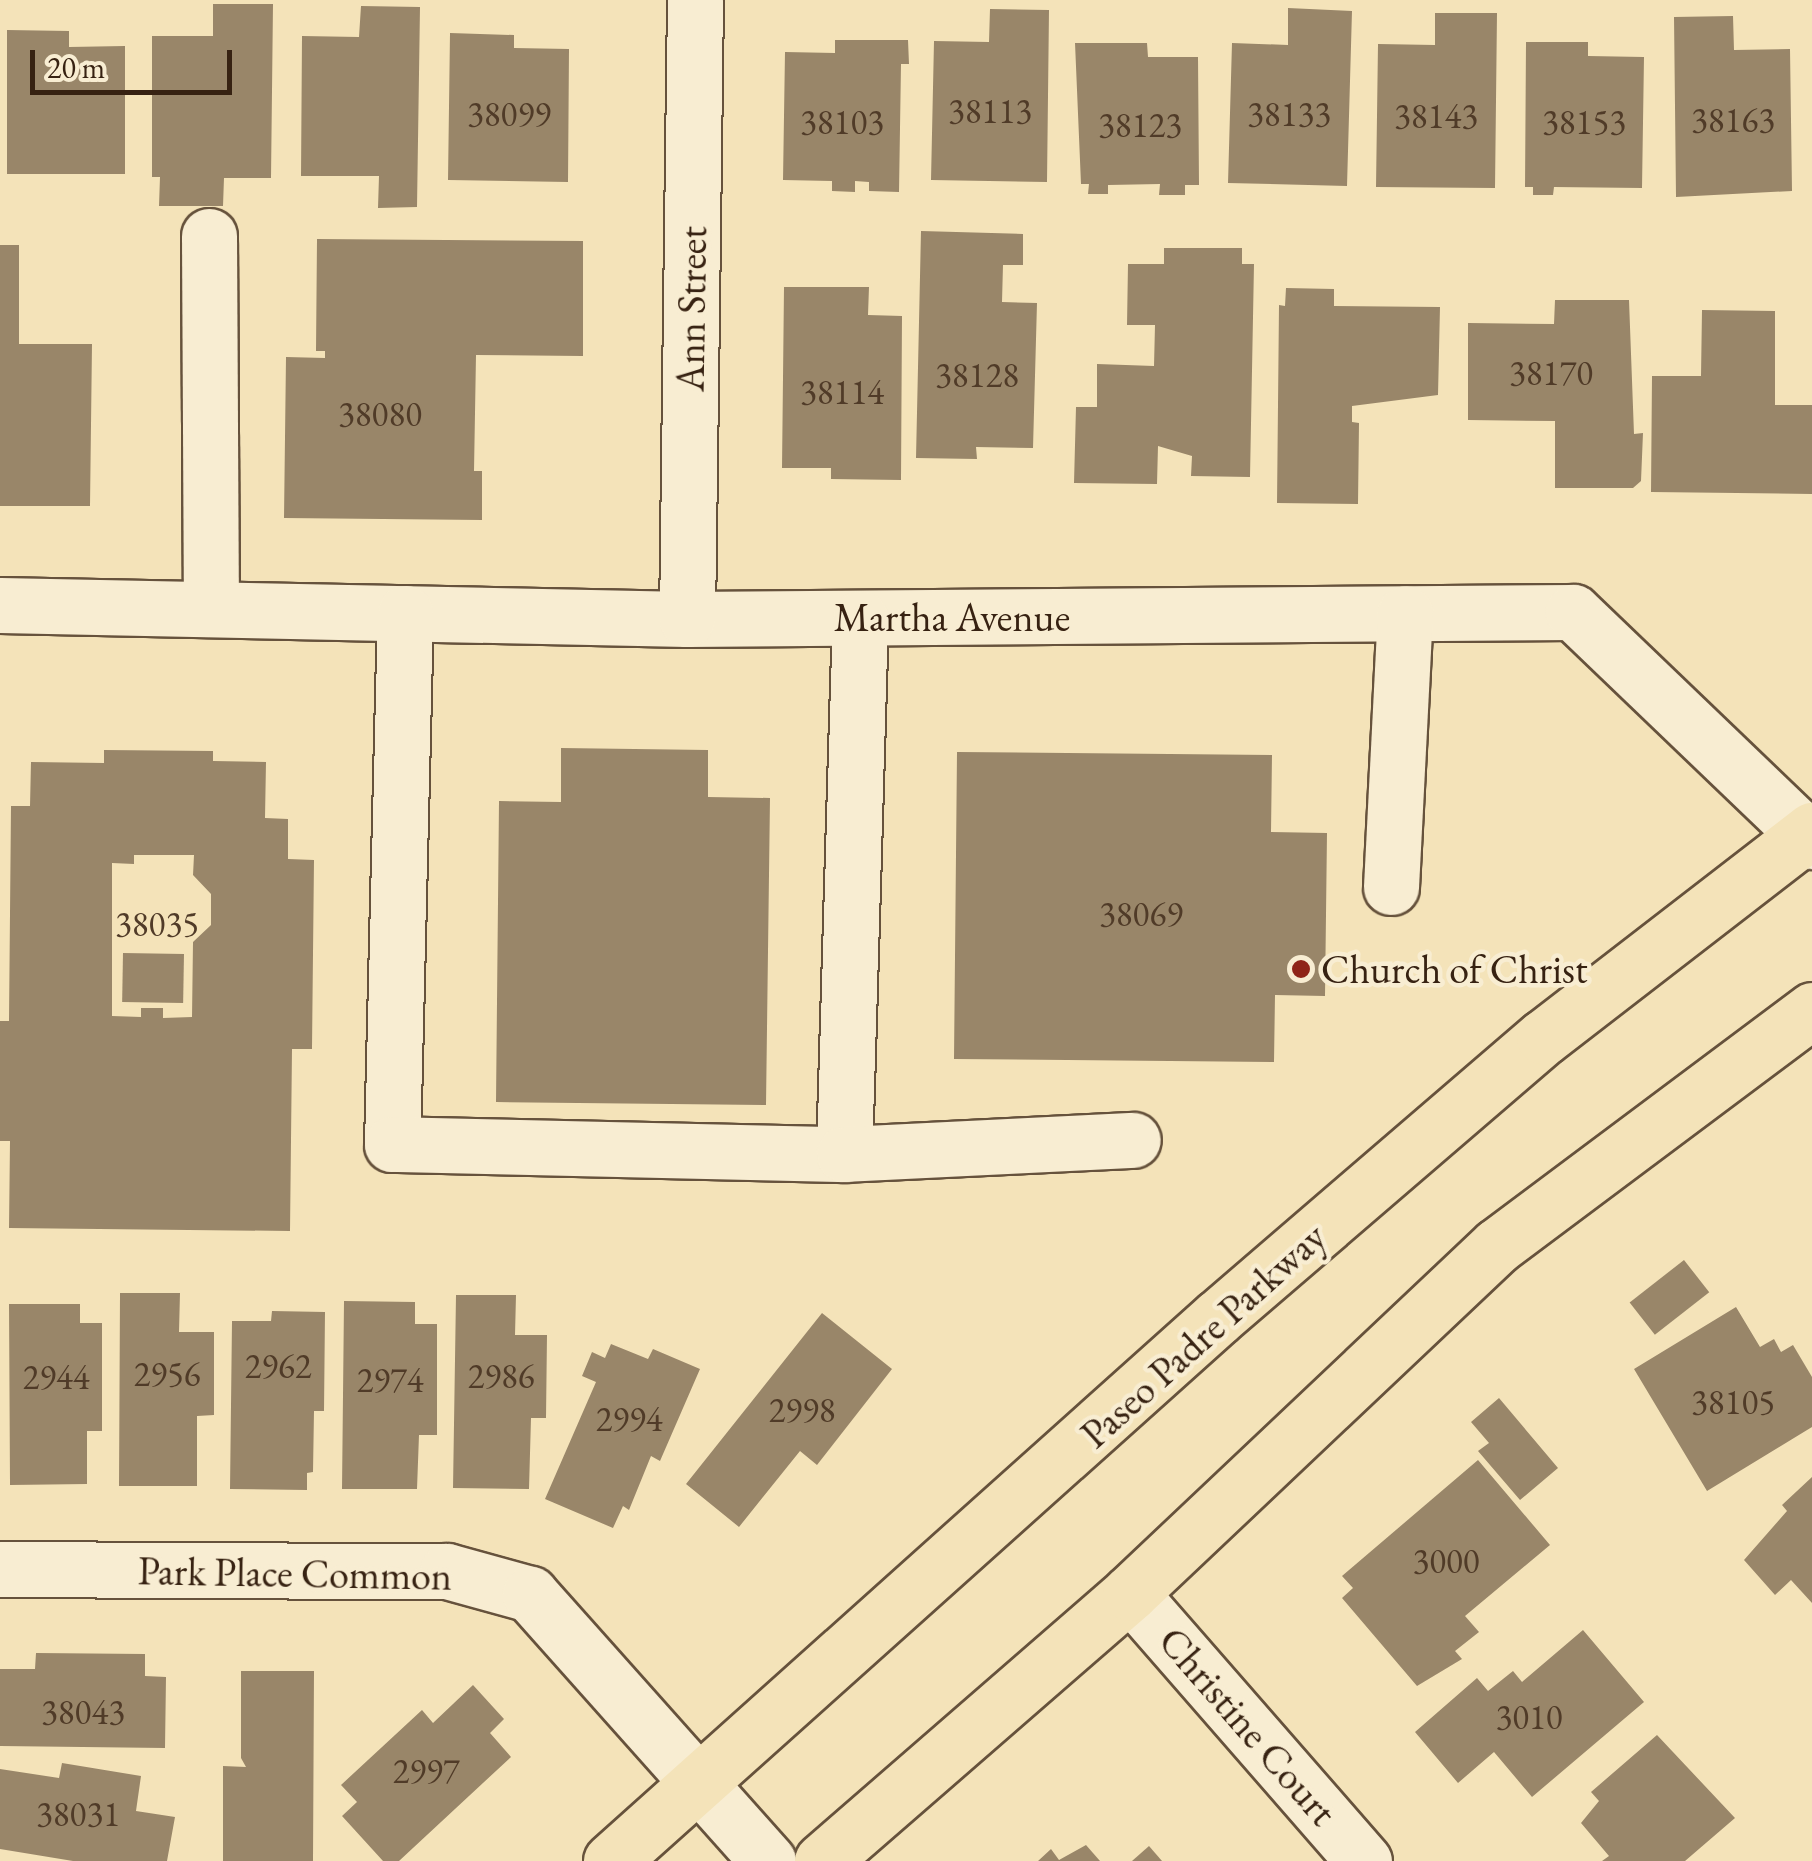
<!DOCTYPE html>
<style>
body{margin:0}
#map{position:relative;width:1812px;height:1861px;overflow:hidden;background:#f4e3b9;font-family:"EB Garamond",serif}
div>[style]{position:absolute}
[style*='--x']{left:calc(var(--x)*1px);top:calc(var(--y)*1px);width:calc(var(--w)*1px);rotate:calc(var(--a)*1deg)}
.building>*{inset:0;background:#998669;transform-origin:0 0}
.roads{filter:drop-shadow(2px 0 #66523c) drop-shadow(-2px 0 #66523c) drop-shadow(0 2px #66523c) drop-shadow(0 -2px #66523c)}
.minor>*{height:55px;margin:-27.5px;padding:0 27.5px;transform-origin:27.5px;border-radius:27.5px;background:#f8edd2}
.major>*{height:55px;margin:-27.5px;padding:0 27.5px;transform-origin:27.5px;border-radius:27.5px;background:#f4e3b9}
.dots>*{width:28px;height:28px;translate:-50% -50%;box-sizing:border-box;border:5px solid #f8edd2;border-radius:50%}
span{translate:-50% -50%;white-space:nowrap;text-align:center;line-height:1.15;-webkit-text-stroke:9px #f8edd2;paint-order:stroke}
.number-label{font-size:35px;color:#503b28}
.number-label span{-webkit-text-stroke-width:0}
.street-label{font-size:40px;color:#372212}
.poi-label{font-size:40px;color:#372212}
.left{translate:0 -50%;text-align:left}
.scale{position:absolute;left:30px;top:50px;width:202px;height:45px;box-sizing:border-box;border:5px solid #372212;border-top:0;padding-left:12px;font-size:30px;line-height:35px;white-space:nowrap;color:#372212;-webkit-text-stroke:8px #f8edd2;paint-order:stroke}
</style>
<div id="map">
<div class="building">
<i style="clip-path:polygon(213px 4px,273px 4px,271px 178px,224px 178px,223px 206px,159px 206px,160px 177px,152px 177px,152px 36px,213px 36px)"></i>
<i style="clip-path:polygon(361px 6px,420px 7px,417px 207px,378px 208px,379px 176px,301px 176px,302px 36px,359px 37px)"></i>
<i style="clip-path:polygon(1288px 8px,1352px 11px,1347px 186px,1228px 183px,1232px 43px,1288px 45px)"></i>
<i style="clip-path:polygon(990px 9px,1049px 10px,1047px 182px,931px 180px,934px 41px,989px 42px)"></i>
<i style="clip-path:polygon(1435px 13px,1497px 13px,1495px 188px,1376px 187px,1378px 44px,1435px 45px)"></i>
<i style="clip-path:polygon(1733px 16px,1734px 50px,1790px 49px,1792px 191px,1676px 197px,1674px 17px)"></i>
<i style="clip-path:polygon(7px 30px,69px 31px,69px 47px,125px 46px,125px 174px,7px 174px)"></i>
<i style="clip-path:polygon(450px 33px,514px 35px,514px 48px,569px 49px,568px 182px,448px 180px)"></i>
<i style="clip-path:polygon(835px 40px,908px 40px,909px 64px,901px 64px,899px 192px,869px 191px,869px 182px,855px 181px,855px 192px,832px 191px,832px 181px,783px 180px,785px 52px,835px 53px)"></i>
<i style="clip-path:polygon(1526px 42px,1588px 42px,1588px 56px,1644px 57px,1642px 188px,1554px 187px,1553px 195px,1533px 195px,1533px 187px,1525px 187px)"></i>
<i style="clip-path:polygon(1075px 43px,1147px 43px,1148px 57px,1198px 57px,1199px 185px,1185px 185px,1185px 195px,1159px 195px,1160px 184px,1108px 185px,1108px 194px,1088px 194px,1089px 184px,1081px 184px)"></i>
<i style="clip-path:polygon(921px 231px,1023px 234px,1023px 265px,1003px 265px,1002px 302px,1037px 303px,1033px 448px,976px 447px,977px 459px,916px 458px)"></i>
<i style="clip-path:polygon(317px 239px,583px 241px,583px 356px,476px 355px,474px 471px,482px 471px,482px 520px,284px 518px,286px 357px,325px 358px,325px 351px,316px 351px)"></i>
<i style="clip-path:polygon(0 245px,19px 245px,19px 344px,92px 344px,90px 506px,0 506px)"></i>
<i style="clip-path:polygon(1164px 248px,1242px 248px,1242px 264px,1254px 264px,1250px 477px,1191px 476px,1192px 456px,1158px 446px,1157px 484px,1074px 483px,1076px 407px,1097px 407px,1097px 364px,1154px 366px,1155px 325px,1127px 325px,1128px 264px,1164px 264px)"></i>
<i style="clip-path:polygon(784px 287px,869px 287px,868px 315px,902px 316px,901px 480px,831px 479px,831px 468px,782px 468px)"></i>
<i style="clip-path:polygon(1286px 288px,1334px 289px,1334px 306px,1440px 307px,1438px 395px,1352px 406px,1352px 422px,1359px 423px,1358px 504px,1277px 503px,1279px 305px,1285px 306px)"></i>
<i style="clip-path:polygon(1555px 300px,1629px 300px,1634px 434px,1643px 433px,1641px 481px,1633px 488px,1555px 488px,1555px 421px,1468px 420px,1468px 323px,1554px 324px)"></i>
<i style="clip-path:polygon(1702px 310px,1775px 311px,1775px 405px,1812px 405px,1812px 494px,1651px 492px,1652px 376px,1701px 376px)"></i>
<i style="clip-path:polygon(561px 748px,708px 750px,708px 797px,770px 798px,766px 1105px,496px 1102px,499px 801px,561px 802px)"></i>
<i style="clip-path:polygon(evenodd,104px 750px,213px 751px,213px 761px,266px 762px,265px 818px,288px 819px,288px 859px,314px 860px,312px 1049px,292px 1049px,290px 1231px,9px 1228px,10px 1141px,0 1141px,0 1021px,9px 1021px,11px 806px,30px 806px,31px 762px,104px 763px,104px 750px,134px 855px,194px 855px,193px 875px,211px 894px,211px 925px,193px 942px,192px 1017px,163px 1018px,163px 1008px,141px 1008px,141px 1017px,112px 1016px,112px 863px,134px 864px,134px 855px)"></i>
<i style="clip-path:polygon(957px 752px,1272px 755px,1271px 832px,1327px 833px,1325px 996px,1275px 995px,1274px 1062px,954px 1059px)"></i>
<i style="left:123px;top:953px;width:61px;height:49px;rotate:1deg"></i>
<i style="left:1684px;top:1260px;width:41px;height:69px;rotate:52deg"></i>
<i style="clip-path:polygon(120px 1293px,180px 1293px,179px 1332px,214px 1332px,214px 1415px,197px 1416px,197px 1486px,119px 1486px)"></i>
<i style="clip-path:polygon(456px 1295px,516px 1295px,515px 1335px,547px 1335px,546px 1418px,531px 1418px,529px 1489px,453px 1488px)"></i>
<i style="clip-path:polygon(344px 1301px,415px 1302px,415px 1324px,437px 1324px,437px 1435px,419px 1435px,417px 1489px,342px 1489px)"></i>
<i style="clip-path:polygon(9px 1304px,80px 1304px,80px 1323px,102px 1323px,102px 1431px,87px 1431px,87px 1484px,10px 1485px)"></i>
<i style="clip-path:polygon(1736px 1307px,1760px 1347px,1774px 1339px,1781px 1352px,1793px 1345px,1812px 1377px,1812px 1427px,1707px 1491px,1634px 1369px)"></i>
<i style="clip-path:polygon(272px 1311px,325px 1312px,324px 1411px,314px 1411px,313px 1472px,307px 1473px,307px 1490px,230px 1489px,232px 1321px,271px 1321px)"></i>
<i style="clip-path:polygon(822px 1313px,892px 1369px,817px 1465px,800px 1451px,739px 1527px,686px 1484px)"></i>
<i style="clip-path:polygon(611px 1344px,648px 1359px,653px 1349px,700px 1369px,660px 1461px,651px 1456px,629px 1510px,623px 1506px,613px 1528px,545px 1499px,596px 1382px,582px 1376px,592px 1352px,605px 1358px)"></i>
<i style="clip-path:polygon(1499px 1398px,1558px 1468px,1520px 1500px,1478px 1451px,1489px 1443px,1471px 1422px)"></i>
<i style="clip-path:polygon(1478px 1460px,1550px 1545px,1465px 1616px,1479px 1632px,1455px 1651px,1462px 1659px,1417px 1686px,1342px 1598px,1353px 1588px,1342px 1576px)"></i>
<i style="clip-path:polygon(1812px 1477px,1812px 1603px,1791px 1580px,1775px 1595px,1744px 1560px,1787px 1511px,1782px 1505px)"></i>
<i style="clip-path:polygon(1583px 1630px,1644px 1702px,1532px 1797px,1494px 1752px,1458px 1783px,1415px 1732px,1477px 1678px,1488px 1691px,1513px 1671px,1522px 1682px)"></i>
<i style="clip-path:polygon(36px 1653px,145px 1654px,145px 1676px,166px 1677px,165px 1748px,0 1746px,0 1669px,35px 1669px)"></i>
<i style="clip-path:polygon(241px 1671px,314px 1671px,313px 1861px,223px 1861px,223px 1766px,246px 1767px,241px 1758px)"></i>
<i style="clip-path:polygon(473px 1685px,504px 1719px,490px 1733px,511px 1757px,399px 1861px,383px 1861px,342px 1816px,357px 1802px,341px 1785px,422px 1710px,433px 1723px)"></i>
<i style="clip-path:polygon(1657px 1735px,1735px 1818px,1685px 1861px,1602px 1861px,1609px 1856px,1581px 1823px,1599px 1801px,1591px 1792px)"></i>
<i style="clip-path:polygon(62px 1763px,141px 1776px,136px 1811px,175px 1817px,167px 1861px,73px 1861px,0 1849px,0 1769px,59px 1778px)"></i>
<i style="clip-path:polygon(1086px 1845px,1100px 1861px,1038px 1861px,1051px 1849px,1059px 1860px)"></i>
<i style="clip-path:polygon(1149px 1846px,1162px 1861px,1132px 1861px)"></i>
</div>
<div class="roads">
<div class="minor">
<i style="--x:209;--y:236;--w:373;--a:89.7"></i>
<i style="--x:0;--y:605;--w:687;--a:1.17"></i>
<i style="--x:687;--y:619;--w:886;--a:-0.45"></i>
<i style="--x:1573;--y:612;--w:331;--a:43.8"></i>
<i style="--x:405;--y:613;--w:531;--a:91.4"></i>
<i style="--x:392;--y:1144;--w:452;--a:1.3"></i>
<i style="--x:844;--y:1154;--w:536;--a:-88.29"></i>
<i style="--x:687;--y:619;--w:619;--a:-89.26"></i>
<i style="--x:1391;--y:887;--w:274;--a:-87.1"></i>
<i style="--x:844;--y:1154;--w:289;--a:-2.8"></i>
<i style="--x:0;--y:1569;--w:447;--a:0.3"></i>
<i style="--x:447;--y:1571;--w:86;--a:15.5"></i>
<i style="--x:530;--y:1594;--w:358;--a:48.3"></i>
<i style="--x:1130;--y:1593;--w:356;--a:48.9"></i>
</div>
<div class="major">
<i style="--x:611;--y:1861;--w:814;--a:-41.86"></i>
<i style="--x:1217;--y:1318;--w:431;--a:-40.7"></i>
<i style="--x:1544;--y:1037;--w:339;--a:-37.7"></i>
<i style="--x:822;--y:1861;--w:408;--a:-41"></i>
<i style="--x:1130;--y:1593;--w:505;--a:-43.4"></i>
<i style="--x:1497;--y:1246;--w:394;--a:-36.8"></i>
</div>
</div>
<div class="dots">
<i style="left:1301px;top:969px;background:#8f2418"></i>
</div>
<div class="number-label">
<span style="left:990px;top:111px">38113</span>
<span style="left:509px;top:114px">38099</span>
<span style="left:1289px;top:114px">38133</span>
<span style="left:1436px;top:116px">38143</span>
<span style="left:1733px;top:120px">38163</span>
<span style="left:842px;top:122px">38103</span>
<span style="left:1584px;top:122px">38153</span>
<span style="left:1140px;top:125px">38123</span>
<span style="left:1551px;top:373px">38170</span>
<span style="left:977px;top:375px">38128</span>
<span style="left:842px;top:392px">38114</span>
<span style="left:380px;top:414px">38080</span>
<span style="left:1141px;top:914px">38069</span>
<span style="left:157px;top:924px">38035</span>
<span style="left:278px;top:1366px">2962</span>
<span style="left:167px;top:1374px">2956</span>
<span style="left:501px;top:1376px">2986</span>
<span style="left:56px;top:1377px">2944</span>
<span style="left:390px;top:1380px">2974</span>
<span style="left:1733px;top:1402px">38105</span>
<span style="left:802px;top:1410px">2998</span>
<span style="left:629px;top:1419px">2994</span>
<span style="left:1446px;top:1561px">3000</span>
<span style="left:83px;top:1712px">38043</span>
<span style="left:1529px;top:1717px">3010</span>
<span style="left:426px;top:1771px">2997</span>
<span style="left:78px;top:1814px">38031</span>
</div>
<div class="street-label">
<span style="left:691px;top:309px;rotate:-89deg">Ann Street</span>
<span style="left:952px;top:617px">Martha Avenue</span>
<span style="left:1203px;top:1335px;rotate:-42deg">Paseo Padre Parkway</span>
<span style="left:295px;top:1573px;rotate:1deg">Park Place Common</span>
<span style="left:1248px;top:1726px;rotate:49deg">Christine Court</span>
</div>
<div class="poi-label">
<span class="left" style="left:1321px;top:969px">Church of Christ</span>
</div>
<div class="scale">20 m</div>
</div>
